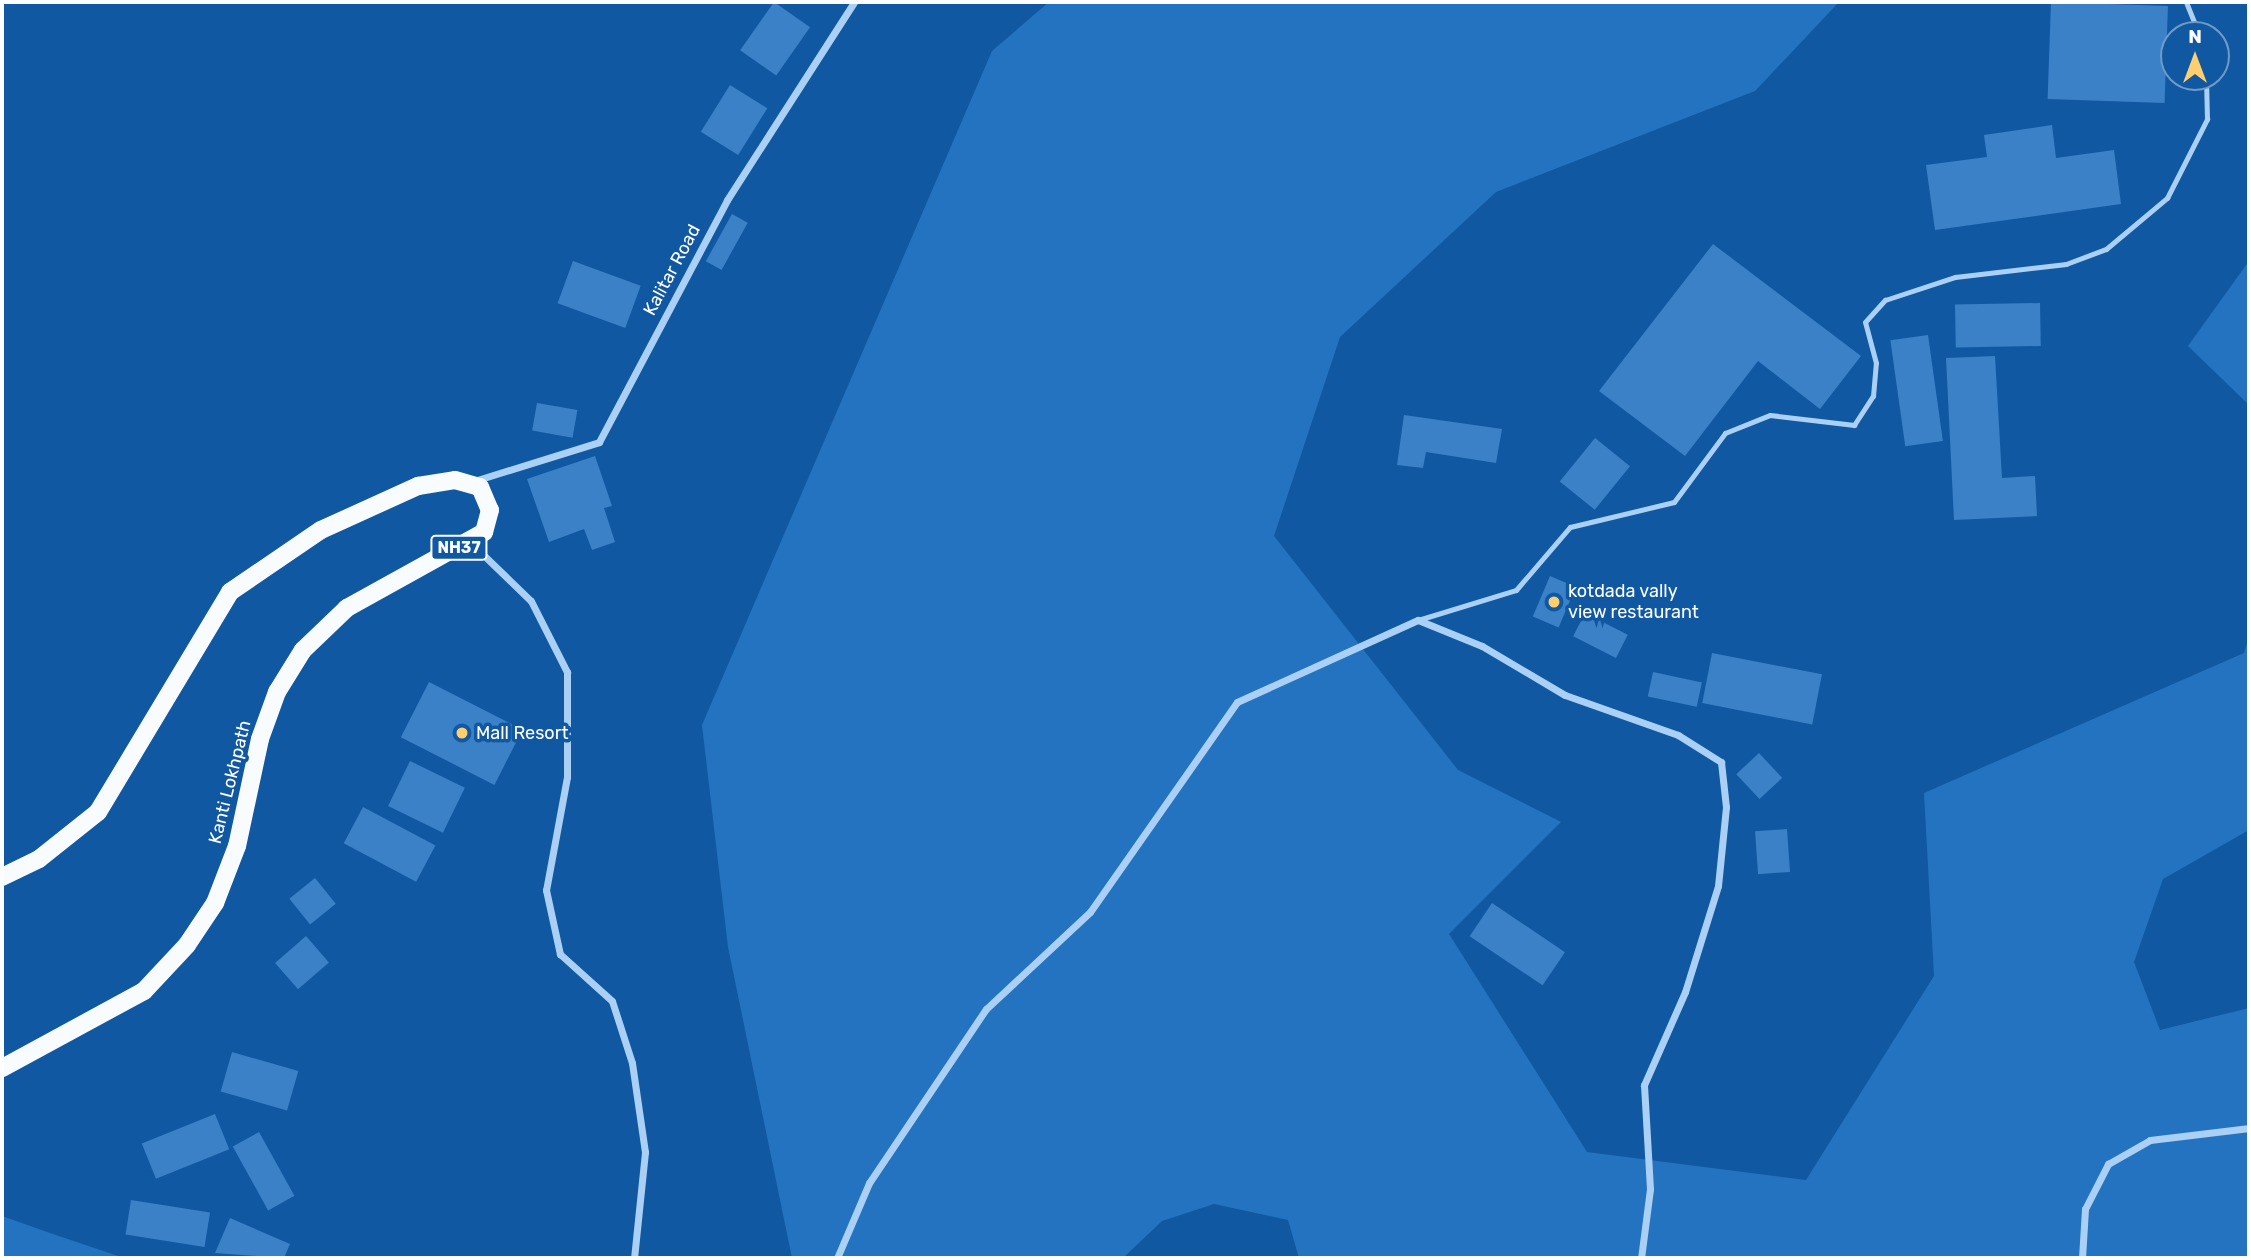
<!DOCTYPE html>
<style>
body{margin:0}
#map{position:relative;width:2251px;height:1260px;overflow:hidden;background:#1158a2;font-family:Rubik,sans-serif}
div>[style]{position:absolute}
[style*='--x']{left:calc(var(--x)*1px);top:calc(var(--y)*1px);width:calc(var(--w)*1px);rotate:calc(var(--a)*1deg)}
.green>*{inset:0;background:#2473c1}
.building>*{inset:0;background:#3a81c8;transform-origin:0 0}
.service>*{height:5px;margin:-2.5px;padding:0 2.5px;transform-origin:2.5px;border-radius:2.5px;background:#abd0f5}
.minor>*{height:7px;margin:-3.5px;padding:0 3.5px;transform-origin:3.5px;border-radius:3.5px;background:#abd0f5}
.primary>*{height:18px;margin:-9px;padding:0 9px;transform-origin:9px;border-radius:9px;background:#f9fcff}
.dots>*{width:19px;height:19px;translate:-50% -50%;box-sizing:border-box;border:4px solid #1158a2;border-radius:50%}
span{translate:-50% -50%;white-space:nowrap;text-align:center;line-height:1.15;-webkit-text-stroke:7px #1158a2;paint-order:stroke}
.shield-label span{padding:2px 5px;background:#1158a2;border:2px solid;border-radius:5px;-webkit-text-stroke-width:0}
.shield-label{font-size:16px;color:#fff;font-weight:700}
.street-label{font-size:18px;color:#fff}
.poi-label{font-size:18px;color:#fff}
.left{translate:0 -50%;text-align:left}
.frame{position:absolute;inset:0;border:4px solid #fff;pointer-events:none}
.north{position:absolute;left:2160px;top:21px;width:70px;height:70px;box-sizing:border-box;background:#1158a2;border:2px solid #709bc7;border-radius:50%;rotate:0deg;font-size:19px;font-weight:700;line-height:28px;text-align:center;color:#fff}
.north::after{content:'';display:block;margin:auto;width:24px;height:32px;background:#ffce6f;clip-path:polygon(50% 0,100% 100%,50% 72%,0 100%)}
</style>
<div id="map">
<div class="green">
<i style="clip-path:polygon(1049px 2px,1839px 2px,1755px 91px,1496px 192px,1340px 337px,1274px 536px,1458px 770px,1561px 822px,1449px 934px,1587px 1152px,1806px 1180px,1934px 976px,1924px 793px,2244px 653px,2249px 637px,2249px 830px,2163px 879px,2134px 962px,2160px 1030px,2249px 1008px,2249px 1258px,1299px 1258px,1288px 1220px,1214px 1204px,1162px 1221px,1123px 1258px,792px 1258px,728px 947px,702px 725px,992px 51px)"></i>
<i style="clip-path:polygon(2249px 261px,2249px 405px,2188px 346px)"></i>
<i style="clip-path:polygon(2px 1216px,47px 1232px,124px 1258px,2px 1258px)"></i>
</div>
<div class="building">
<i style="left:774px;top:2px;width:44px;height:59px;rotate:35deg"></i>
<i style="left:2051px;top:2px;width:117px;height:97px;rotate:2deg"></i>
<i style="left:730px;top:85px;width:44px;height:55px;rotate:32deg"></i>
<i style="clip-path:polygon(2052px 125px,2056px 158px,2114px 150px,2121px 204px,1935px 230px,1926px 165px,1987px 157px,1984px 135px)"></i>
<i style="left:732px;top:214px;width:18px;height:54px;rotate:29deg"></i>
<i style="clip-path:polygon(1713px 244px,1861px 356px,1820px 409px,1758px 361px,1685px 456px,1599px 391px)"></i>
<i style="left:573px;top:261px;width:72px;height:45px;rotate:20deg"></i>
<i style="left:2040px;top:303px;width:43px;height:85px;rotate:89deg"></i>
<i style="left:1928px;top:335px;width:107px;height:38px;rotate:82deg"></i>
<i style="clip-path:polygon(1995px 356px,2002px 478px,2035px 476px,2037px 516px,1954px 520px,1946px 358px)"></i>
<i style="left:537px;top:403px;width:41px;height:28px;rotate:10deg"></i>
<i style="clip-path:polygon(1404px 415px,1502px 429px,1496px 463px,1426px 452px,1423px 468px,1397px 465px)"></i>
<i style="left:1595px;top:438px;width:45px;height:56px;rotate:39deg"></i>
<i style="clip-path:polygon(595px 456px,612px 506px,604px 508px,615px 542px,592px 550px,584px 529px,549px 542px,527px 479px)"></i>
<i style="left:1550px;top:576px;width:28px;height:44px;rotate:23deg"></i>
<i style="left:1585px;top:613px;width:48px;height:26px;rotate:27deg"></i>
<i style="left:1712px;top:653px;width:112px;height:51px;rotate:11deg"></i>
<i style="left:1653px;top:672px;width:50px;height:25px;rotate:12deg"></i>
<i style="left:429px;top:682px;width:105px;height:62px;rotate:27deg"></i>
<i style="left:1759px;top:753px;width:34px;height:31px;rotate:47deg"></i>
<i style="left:410px;top:761px;width:61px;height:50px;rotate:26deg"></i>
<i style="left:363px;top:807px;width:82px;height:41px;rotate:28deg"></i>
<i style="left:1787px;top:829px;width:43px;height:32px;rotate:86deg"></i>
<i style="left:315px;top:878px;width:33px;height:33px;rotate:51deg"></i>
<i style="left:1492px;top:903px;width:88px;height:40px;rotate:34deg"></i>
<i style="left:306px;top:936px;width:35px;height:41px;rotate:49deg"></i>
<i style="left:232px;top:1052px;width:69px;height:41px;rotate:16deg"></i>
<i style="left:215px;top:1114px;width:38px;height:79px;rotate:68deg"></i>
<i style="left:259px;top:1132px;width:73px;height:30px;rotate:61deg"></i>
<i style="left:131px;top:1200px;width:80px;height:35px;rotate:9deg"></i>
<i style="clip-path:polygon(230px 1218px,290px 1244px,284px 1258px,215px 1253px)"></i>
</div>
<div class="service">
<i style="--x:2186;--y:2;--w:35;--a:68"></i>
<i style="--x:1418;--y:620;--w:102;--a:-17"></i>
<i style="--x:1516;--y:590;--w:83;--a:-49.4"></i>
<i style="--x:1570;--y:527;--w:107;--a:-13.5"></i>
<i style="--x:1674;--y:502;--w:86;--a:-53.5"></i>
<i style="--x:1725;--y:433;--w:48;--a:-21.8"></i>
<i style="--x:1770;--y:415;--w:85;--a:6.8"></i>
<i style="--x:1854;--y:425;--w:35;--a:-57"></i>
<i style="--x:1873;--y:396;--w:33;--a:-85"></i>
<i style="--x:1876;--y:363;--w:42;--a:-105"></i>
<i style="--x:1865;--y:322;--w:30;--a:-48"></i>
<i style="--x:1885;--y:300;--w:74;--a:-18.2"></i>
<i style="--x:1955;--y:277;--w:112;--a:-6.7"></i>
<i style="--x:2066;--y:264;--w:43;--a:-20.6"></i>
<i style="--x:2106;--y:249;--w:80;--a:-39.9"></i>
<i style="--x:2167;--y:198;--w:89;--a:-63.1"></i>
<i style="--x:2207;--y:119;--w:42;--a:-91.4"></i>
</div>
<div class="minor">
<i style="--x:474;--y:481;--w:131;--a:-17.3"></i>
<i style="--x:599;--y:442;--w:274;--a:-62.1"></i>
<i style="--x:727;--y:200;--w:235;--a:-57.3"></i>
<i style="--x:471;--y:543;--w:83;--a:44"></i>
<i style="--x:531;--y:601;--w:80;--a:63.1"></i>
<i style="--x:567;--y:672;--w:105;--a:90"></i>
<i style="--x:567;--y:777;--w:115;--a:100.5"></i>
<i style="--x:546;--y:890;--w:66;--a:77.7"></i>
<i style="--x:560;--y:954;--w:70;--a:42.1"></i>
<i style="--x:612;--y:1001;--w:65;--a:72.1"></i>
<i style="--x:632;--y:1063;--w:90;--a:81.7"></i>
<i style="--x:645;--y:1152;--w:107;--a:95.9"></i>
<i style="--x:837;--y:1258;--w:82;--a:-66.9"></i>
<i style="--x:869;--y:1183;--w:210;--a:-56.1"></i>
<i style="--x:986;--y:1009;--w:142;--a:-43"></i>
<i style="--x:1090;--y:912;--w:256;--a:-55"></i>
<i style="--x:1237;--y:702;--w:199;--a:-24.4"></i>
<i style="--x:1418;--y:620;--w:69;--a:22.1"></i>
<i style="--x:1482;--y:646;--w:96;--a:30.6"></i>
<i style="--x:1565;--y:695;--w:120;--a:19.5"></i>
<i style="--x:1678;--y:735;--w:51;--a:32.1"></i>
<i style="--x:1721;--y:762;--w:45;--a:83.7"></i>
<i style="--x:1726;--y:807;--w:79;--a:95.8"></i>
<i style="--x:1718;--y:886;--w:111;--a:107.3"></i>
<i style="--x:1685;--y:992;--w:102;--a:113.8"></i>
<i style="--x:1644;--y:1085;--w:104;--a:86.7"></i>
<i style="--x:1650;--y:1189;--w:70;--a:97.4"></i>
<i style="--x:2082;--y:1258;--w:49;--a:-86.5"></i>
<i style="--x:2085;--y:1209;--w:51;--a:-62.9"></i>
<i style="--x:2108;--y:1164;--w:48;--a:-29.7"></i>
<i style="--x:2150;--y:1140;--w:100;--a:-6.9"></i>
</div>
<div class="primary">
<i style="--x:2;--y:877;--w:41;--a:-25.9"></i>
<i style="--x:39;--y:859;--w:75;--a:-38.5"></i>
<i style="--x:98;--y:812;--w:257;--a:-59"></i>
<i style="--x:230;--y:592;--w:110;--a:-34.3"></i>
<i style="--x:321;--y:530;--w:107;--a:-24.4"></i>
<i style="--x:418;--y:486;--w:37;--a:-9"></i>
<i style="--x:455;--y:480;--w:26;--a:16"></i>
<i style="--x:480;--y:487;--w:25;--a:67"></i>
<i style="--x:490;--y:510;--w:23;--a:105"></i>
<i style="--x:484;--y:532;--w:157;--a:151"></i>
<i style="--x:347;--y:608;--w:61;--a:136.3"></i>
<i style="--x:303;--y:650;--w:49;--a:121.8"></i>
<i style="--x:277;--y:692;--w:50;--a:109.9"></i>
<i style="--x:260;--y:739;--w:109;--a:102.1"></i>
<i style="--x:237;--y:846;--w:61;--a:111.1"></i>
<i style="--x:215;--y:903;--w:50;--a:123.7"></i>
<i style="--x:187;--y:945;--w:63;--a:133.1"></i>
<i style="--x:144;--y:991;--w:162;--a:151.5"></i>
</div>
<div class="dots">
<i style="left:1554px;top:602px;background:#ffce6f"></i>
<i style="left:462px;top:733px;background:#ffce6f"></i>
</div>
<div class="shield-label">
<span style="left:459px;top:548px">NH37</span>
</div>
<div class="street-label">
<span style="left:672px;top:270px;rotate:-62deg">Kalitar Road</span>
<span style="left:230px;top:782px;rotate:-76deg">Kanti Lokhpath</span>
</div>
<div class="poi-label">
<span class="left" style="left:1568px;top:602px">kotdada vally<br>view restaurant</span>
<span class="left" style="left:476px;top:733px">Mall Resort</span>
</div>
<div class="frame"></div>
<div class="north">N</div>
</div>
